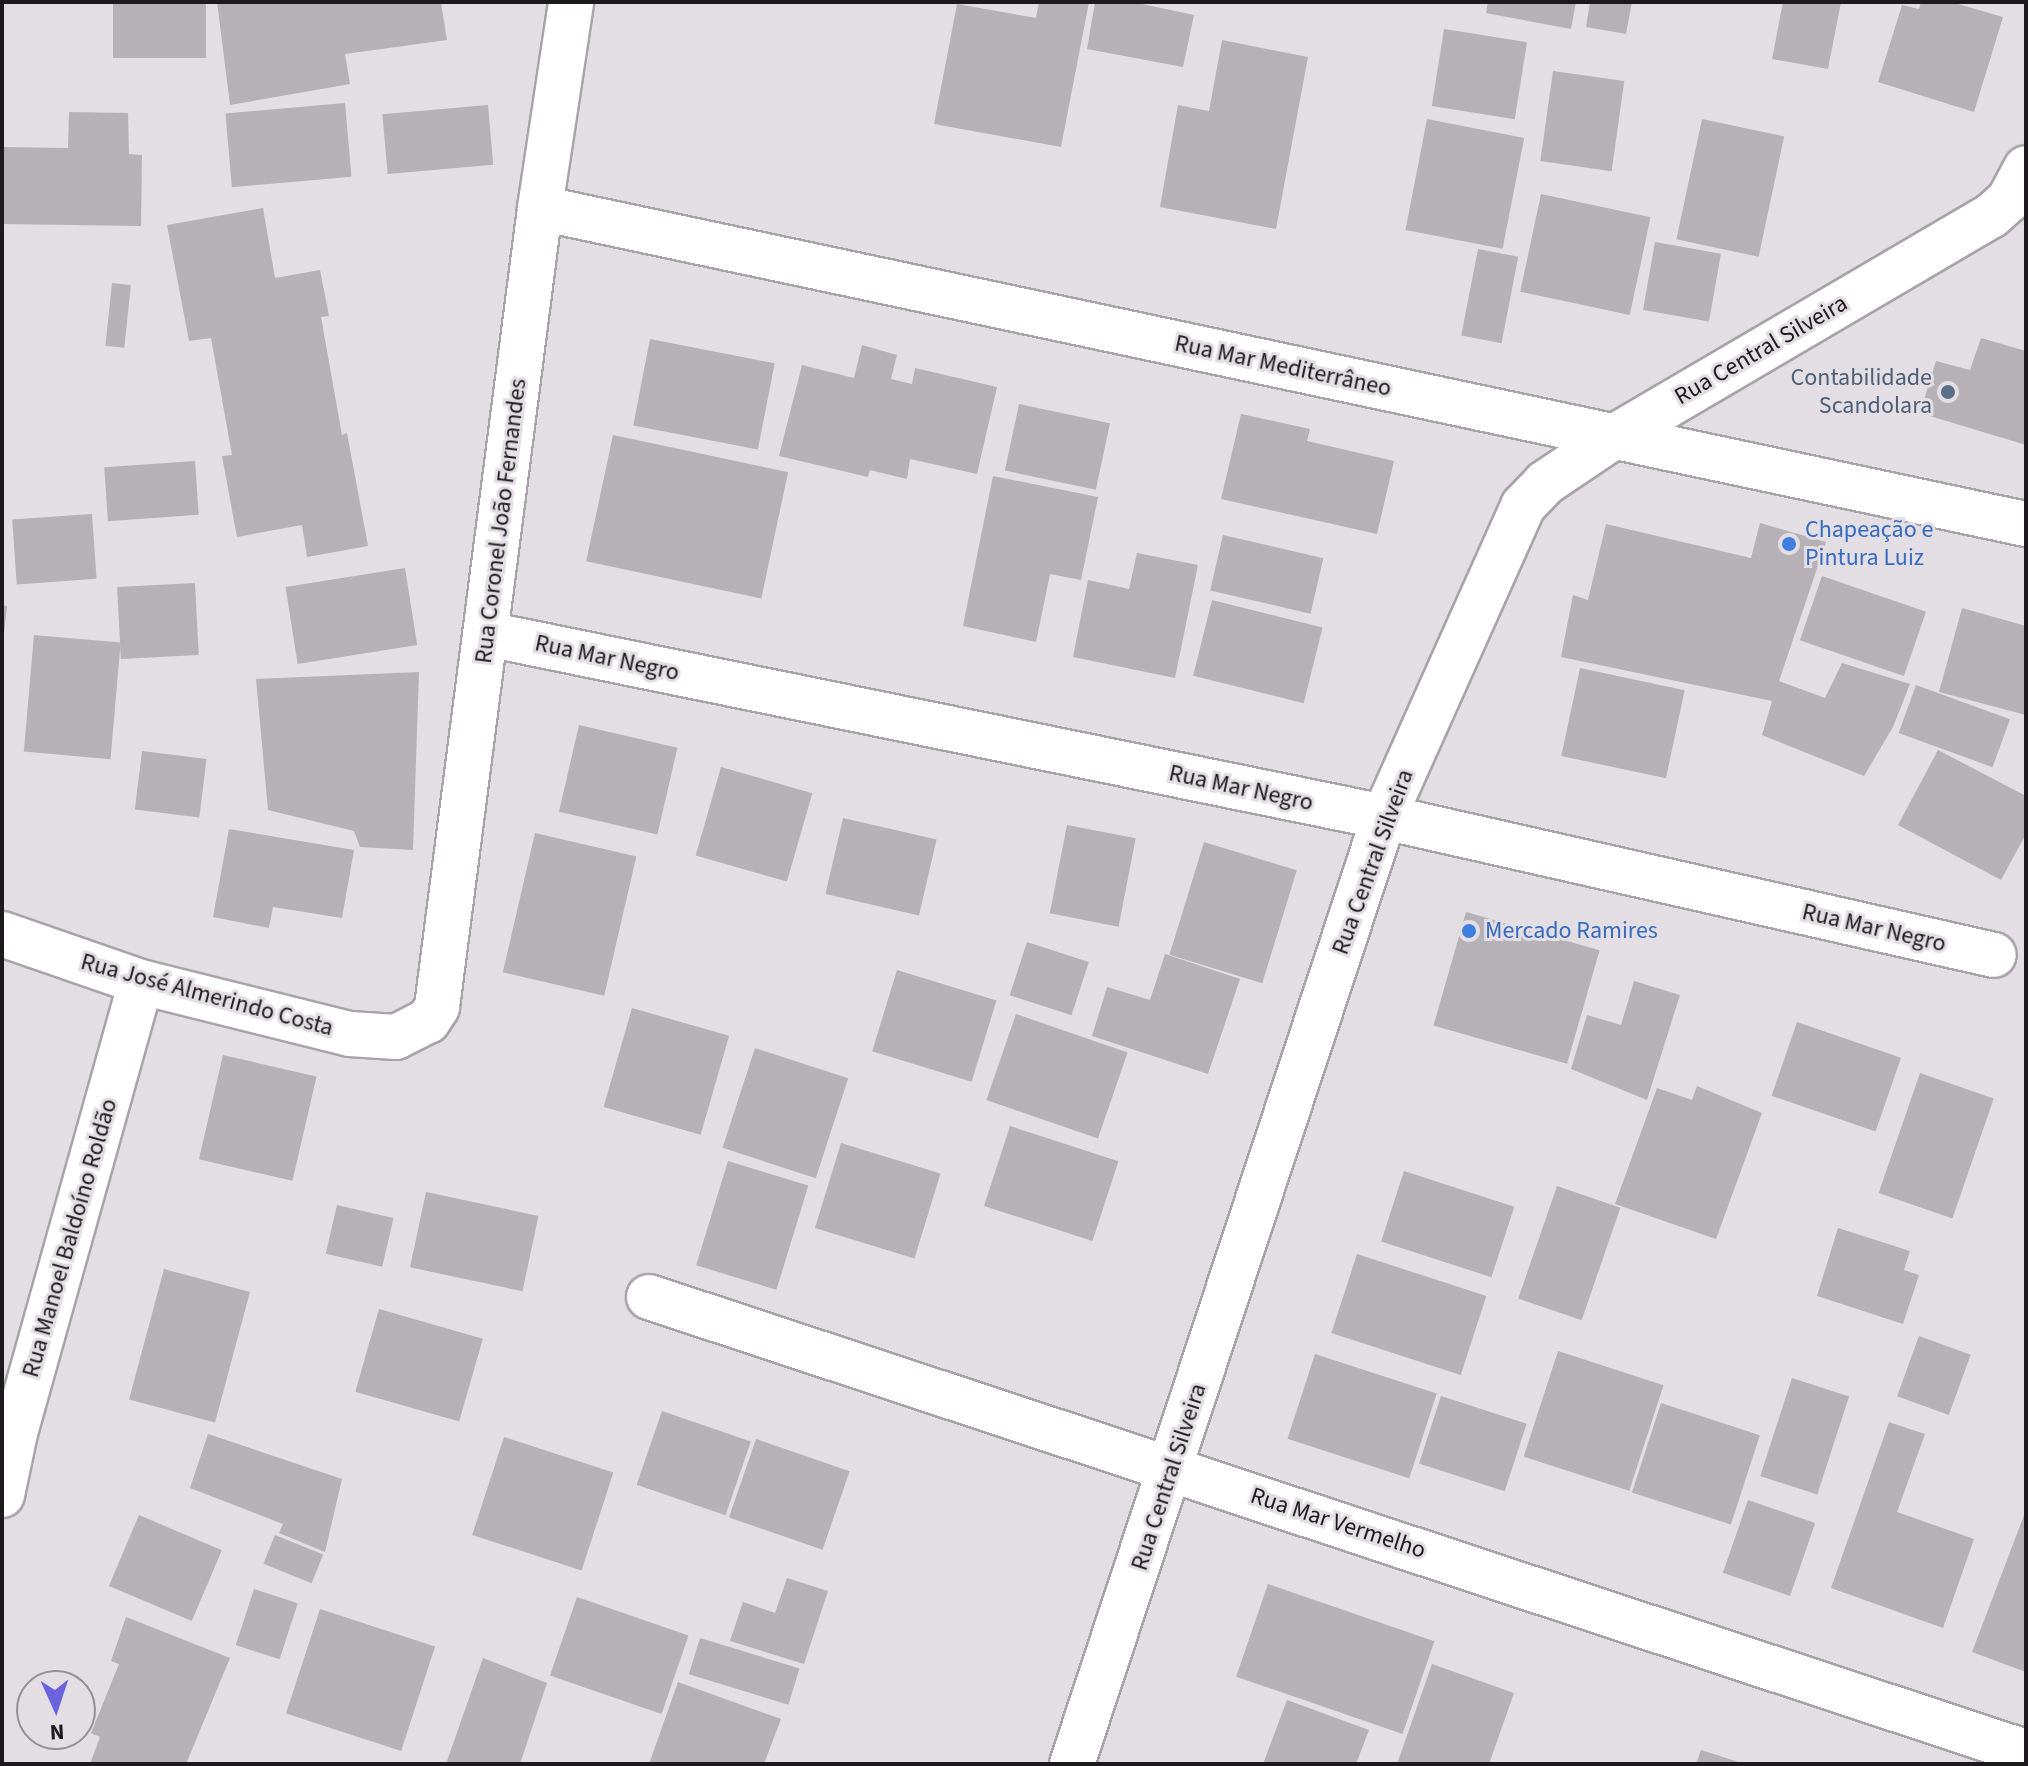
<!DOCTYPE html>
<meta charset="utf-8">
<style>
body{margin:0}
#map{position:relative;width:2028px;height:1766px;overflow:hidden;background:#e3dde4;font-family:"Source Sans 3",sans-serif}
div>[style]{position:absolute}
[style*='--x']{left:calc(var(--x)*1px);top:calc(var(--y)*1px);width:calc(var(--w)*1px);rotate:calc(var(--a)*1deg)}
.building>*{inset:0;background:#b6b1b7;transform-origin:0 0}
.roads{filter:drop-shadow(2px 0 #a8a3a9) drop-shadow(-2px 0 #a8a3a9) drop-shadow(0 2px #a8a3a9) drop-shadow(0 -2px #a8a3a9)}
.minor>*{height:44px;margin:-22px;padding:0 22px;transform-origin:22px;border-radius:22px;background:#fff}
.dots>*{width:22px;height:22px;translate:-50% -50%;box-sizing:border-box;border:4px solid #e3dde4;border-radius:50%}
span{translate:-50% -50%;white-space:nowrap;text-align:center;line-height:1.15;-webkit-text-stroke:6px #e3dde4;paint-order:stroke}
.street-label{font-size:24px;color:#1c1a1c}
.service-label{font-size:24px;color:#4e5e75}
.right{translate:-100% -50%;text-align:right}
.shop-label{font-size:24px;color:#366cbe}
.left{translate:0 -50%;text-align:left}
.frame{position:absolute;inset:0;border:4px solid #1c1a1c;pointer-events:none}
.north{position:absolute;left:16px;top:1670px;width:80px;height:80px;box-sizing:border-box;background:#e3dde4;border:2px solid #938f94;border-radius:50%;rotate:177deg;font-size:22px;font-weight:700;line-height:32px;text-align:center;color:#1c1a1c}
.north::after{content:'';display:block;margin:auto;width:28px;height:36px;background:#6a63dd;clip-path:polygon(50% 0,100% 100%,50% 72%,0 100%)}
</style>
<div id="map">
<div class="building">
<i style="left:113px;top:2px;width:93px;height:56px"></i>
<i style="clip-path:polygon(217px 2px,441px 2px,447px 40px,345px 54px,350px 84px,230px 105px)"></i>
<i style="clip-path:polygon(1039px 2px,1089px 2px,1061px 147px,934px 124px,957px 4px,1036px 18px)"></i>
<i style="clip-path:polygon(1095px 2px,1133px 2px,1194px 15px,1183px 67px,1087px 49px)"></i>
<i style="clip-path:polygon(1488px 2px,1576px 2px,1571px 29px,1486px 13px)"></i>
<i style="clip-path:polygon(1590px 2px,1632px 2px,1626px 34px,1586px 27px)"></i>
<i style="clip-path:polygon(1783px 2px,1841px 2px,1828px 69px,1772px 59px)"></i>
<i style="clip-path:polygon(1921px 2px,1951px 2px,2003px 17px,1974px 112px,1878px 82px,1902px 5px,1919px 9px)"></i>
<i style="left:1444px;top:29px;width:84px;height:78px;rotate:9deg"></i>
<i style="clip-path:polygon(1222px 40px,1308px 57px,1276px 229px,1160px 207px,1178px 105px,1209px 111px)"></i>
<i style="left:1553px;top:71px;width:72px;height:91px;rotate:8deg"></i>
<i style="left:345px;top:103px;width:74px;height:120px;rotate:85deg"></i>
<i style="left:488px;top:105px;width:60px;height:106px;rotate:85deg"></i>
<i style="clip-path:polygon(69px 112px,128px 113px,129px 154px,142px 155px,141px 226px,2px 224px,2px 147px,68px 148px)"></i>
<i style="left:1427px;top:119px;width:99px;height:113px;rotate:11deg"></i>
<i style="left:1702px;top:119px;width:84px;height:123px;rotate:12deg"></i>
<i style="left:1541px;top:194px;width:112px;height:100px;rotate:12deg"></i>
<i style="clip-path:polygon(263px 208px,275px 278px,320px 270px,329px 316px,321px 317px,342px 435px,347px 433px,368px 546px,307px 557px,302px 525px,237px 537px,222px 456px,232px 455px,211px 338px,189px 341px,167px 225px)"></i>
<i style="left:1655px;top:242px;width:67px;height:69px;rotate:10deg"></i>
<i style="left:1478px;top:249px;width:41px;height:88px;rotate:11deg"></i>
<i style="left:112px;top:283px;width:19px;height:63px;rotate:6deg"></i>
<i style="clip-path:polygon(1981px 338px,2026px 351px,2026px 445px,1920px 413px,1936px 361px,1970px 370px)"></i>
<i style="left:650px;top:339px;width:127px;height:88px;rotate:11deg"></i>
<i style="clip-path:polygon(862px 345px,897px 355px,891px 379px,912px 384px,915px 368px,997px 387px,977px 474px,910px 459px,907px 479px,870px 470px,868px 477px,779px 456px,802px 365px,854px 378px)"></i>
<i style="left:1019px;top:404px;width:93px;height:68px;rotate:12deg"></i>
<i style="clip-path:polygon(1241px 414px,1310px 429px,1307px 441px,1394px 461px,1377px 534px,1221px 499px)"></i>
<i style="left:613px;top:435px;width:179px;height:129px;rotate:12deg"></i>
<i style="left:195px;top:461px;width:54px;height:91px;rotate:86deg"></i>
<i style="clip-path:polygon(993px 476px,1098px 497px,1081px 580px,1050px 574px,1036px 642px,963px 626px)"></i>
<i style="left:92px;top:514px;width:65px;height:80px;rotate:86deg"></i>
<i style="clip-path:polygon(1760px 523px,1826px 542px,1779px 681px,1825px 698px,1842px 663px,1910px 684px,1893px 727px,1864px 776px,1762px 735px,1772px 701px,1561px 657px,1573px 595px,1588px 600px,1606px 524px,1751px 558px)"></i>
<i style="left:1223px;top:535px;width:103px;height:57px;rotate:13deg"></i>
<i style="clip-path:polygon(1137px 553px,1198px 565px,1175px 678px,1073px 657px,1088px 580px,1129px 589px)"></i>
<i style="left:405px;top:568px;width:78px;height:121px;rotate:81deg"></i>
<i style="left:1822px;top:576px;width:110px;height:68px;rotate:19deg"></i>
<i style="left:195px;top:583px;width:72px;height:78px;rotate:87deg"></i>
<i style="left:1212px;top:600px;width:114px;height:78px;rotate:14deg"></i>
<i style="clip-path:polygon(2px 605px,7px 606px,4px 634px,2px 634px)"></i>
<i style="clip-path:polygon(1962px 608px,2026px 626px,2026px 715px,1939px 692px)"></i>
<i style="left:34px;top:635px;width:87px;height:117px;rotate:5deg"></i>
<i style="left:1580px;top:668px;width:107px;height:90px;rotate:12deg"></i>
<i style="clip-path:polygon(419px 672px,413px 850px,360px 847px,354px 831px,268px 810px,256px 679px)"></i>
<i style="left:1916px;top:685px;width:100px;height:51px;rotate:20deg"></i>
<i style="left:579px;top:725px;width:101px;height:89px;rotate:13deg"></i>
<i style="clip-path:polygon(1938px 750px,2026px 796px,2026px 834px,2001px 880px,1898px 825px)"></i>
<i style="left:142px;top:751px;width:65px;height:59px;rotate:7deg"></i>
<i style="left:721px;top:767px;width:95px;height:92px;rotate:16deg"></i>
<i style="left:843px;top:818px;width:96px;height:78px;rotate:13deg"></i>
<i style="left:1067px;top:825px;width:70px;height:90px;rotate:11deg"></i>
<i style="clip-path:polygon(229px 829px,354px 850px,342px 918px,273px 907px,269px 928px,213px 917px)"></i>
<i style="left:535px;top:833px;width:104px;height:143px;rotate:13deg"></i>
<i style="left:1204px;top:842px;width:97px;height:118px;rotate:17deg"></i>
<i style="left:1466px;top:912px;width:139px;height:118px;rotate:16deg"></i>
<i style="left:1027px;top:942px;width:65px;height:56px;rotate:18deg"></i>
<i style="clip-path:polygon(1165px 954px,1240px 979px,1208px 1074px,1092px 1036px,1107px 987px,1150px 1000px)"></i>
<i style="left:897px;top:970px;width:104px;height:85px;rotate:17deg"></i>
<i style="clip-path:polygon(1634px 981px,1680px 995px,1647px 1100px,1571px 1069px,1587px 1015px,1621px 1025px)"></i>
<i style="left:632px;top:1008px;width:101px;height:103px;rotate:16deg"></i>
<i style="left:1016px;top:1014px;width:118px;height:91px;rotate:19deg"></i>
<i style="left:1797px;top:1022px;width:110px;height:78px;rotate:19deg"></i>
<i style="left:755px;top:1048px;width:98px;height:105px;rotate:18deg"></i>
<i style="left:223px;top:1055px;width:96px;height:107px;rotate:13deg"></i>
<i style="left:1920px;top:1073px;width:78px;height:127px;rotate:19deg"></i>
<i style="clip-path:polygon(1697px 1086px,1762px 1113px,1716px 1239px,1615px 1204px,1657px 1088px,1692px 1100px)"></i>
<i style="left:1010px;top:1126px;width:114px;height:84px;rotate:18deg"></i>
<i style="left:841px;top:1143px;width:104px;height:89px;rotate:17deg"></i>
<i style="left:728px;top:1161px;width:84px;height:109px;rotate:17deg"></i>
<i style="left:1404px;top:1171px;width:116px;height:74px;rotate:18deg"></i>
<i style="left:1557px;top:1186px;width:67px;height:119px;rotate:19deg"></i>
<i style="left:426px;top:1192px;width:115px;height:77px;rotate:12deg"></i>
<i style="left:337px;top:1205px;width:58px;height:50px;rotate:13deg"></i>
<i style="clip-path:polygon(1838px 1228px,1910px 1251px,1904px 1270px,1919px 1275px,1903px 1324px,1817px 1296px)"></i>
<i style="left:1357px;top:1254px;width:136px;height:83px;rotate:18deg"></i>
<i style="left:164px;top:1269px;width:89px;height:135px;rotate:15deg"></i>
<i style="left:379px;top:1309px;width:108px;height:86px;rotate:16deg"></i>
<i style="left:1919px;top:1336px;width:55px;height:64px;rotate:20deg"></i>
<i style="left:1558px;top:1351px;width:111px;height:111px;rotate:18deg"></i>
<i style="left:1315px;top:1354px;width:128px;height:89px;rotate:18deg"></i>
<i style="left:1792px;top:1378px;width:60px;height:103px;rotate:18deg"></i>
<i style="left:1441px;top:1396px;width:90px;height:71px;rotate:18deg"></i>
<i style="left:1661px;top:1403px;width:104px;height:94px;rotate:18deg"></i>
<i style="left:662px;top:1411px;width:94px;height:78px;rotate:19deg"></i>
<i style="clip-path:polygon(1889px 1422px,1925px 1434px,1897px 1512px,1974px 1539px,1943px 1628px,1831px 1588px)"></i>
<i style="clip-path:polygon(208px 1434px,342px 1479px,325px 1552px,279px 1533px,283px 1524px,190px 1488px)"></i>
<i style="left:504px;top:1437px;width:115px;height:103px;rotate:18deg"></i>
<i style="left:756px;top:1439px;width:99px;height:83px;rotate:19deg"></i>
<i style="left:1748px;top:1500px;width:71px;height:77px;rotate:19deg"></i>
<i style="clip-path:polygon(2026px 1510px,2026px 1672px,1972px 1652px)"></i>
<i style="left:139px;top:1515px;width:90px;height:77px;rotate:23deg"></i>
<i style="left:275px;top:1535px;width:52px;height:31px;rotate:22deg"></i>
<i style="clip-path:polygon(787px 1578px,828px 1591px,804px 1664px,730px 1641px,743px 1602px,775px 1613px)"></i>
<i style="left:1268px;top:1584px;width:176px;height:98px;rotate:19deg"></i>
<i style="left:254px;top:1589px;width:46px;height:59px;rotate:18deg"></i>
<i style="left:577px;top:1597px;width:118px;height:83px;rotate:19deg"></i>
<i style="left:320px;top:1609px;width:121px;height:110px;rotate:18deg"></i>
<i style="clip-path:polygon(126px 1617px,230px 1658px,186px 1764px,90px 1764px,100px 1737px,91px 1733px,119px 1664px,111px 1661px)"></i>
<i style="left:700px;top:1638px;width:104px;height:38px;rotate:17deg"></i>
<i style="clip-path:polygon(483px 1658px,547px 1683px,520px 1764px,446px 1764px)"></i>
<i style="clip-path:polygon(1432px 1664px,1514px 1693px,1489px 1764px,1397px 1764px)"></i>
<i style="clip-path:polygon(678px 1682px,781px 1719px,764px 1764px,649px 1764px)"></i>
<i style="clip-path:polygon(1287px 1700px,1369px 1730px,1356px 1764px,1263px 1764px)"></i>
<i style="clip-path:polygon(1701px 1750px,1742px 1763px,1742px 1764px,1696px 1764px)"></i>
</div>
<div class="roads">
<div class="minor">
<i style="--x:540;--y:208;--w:1519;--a:12.01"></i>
<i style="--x:487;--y:634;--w:915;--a:11.53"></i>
<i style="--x:1384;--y:817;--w:625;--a:12.75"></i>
<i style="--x:2;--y:934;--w:147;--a:19.1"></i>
<i style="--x:141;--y:982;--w:215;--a:14"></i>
<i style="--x:350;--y:1034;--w:46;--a:3.7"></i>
<i style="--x:396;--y:1037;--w:36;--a:-27"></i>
<i style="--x:428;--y:1021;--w:17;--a:-57"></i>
<i style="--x:437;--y:1007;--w:806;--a:-82.65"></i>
<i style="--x:540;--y:208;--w:208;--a:-81.4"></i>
<i style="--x:649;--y:1297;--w:1450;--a:18.29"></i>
<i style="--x:2;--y:1495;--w:63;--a:-78.2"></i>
<i style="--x:15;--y:1433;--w:468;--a:-74.4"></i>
<i style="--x:1072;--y:1764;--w:997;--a:-71.76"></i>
<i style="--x:1384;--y:817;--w:341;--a:-65.9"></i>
<i style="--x:1523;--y:506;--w:32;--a:-46"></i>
<i style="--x:1545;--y:483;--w:81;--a:-33.9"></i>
<i style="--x:1612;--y:438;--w:439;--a:-30.4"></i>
<i style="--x:1991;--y:216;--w:24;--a:-42"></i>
<i style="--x:2009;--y:200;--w:36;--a:-62"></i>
</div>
</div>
<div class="dots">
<i style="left:1948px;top:392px;background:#5c6f8a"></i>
<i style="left:1789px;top:544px;background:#3f7fe0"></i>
<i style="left:1469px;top:931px;background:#3f7fe0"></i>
</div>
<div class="street-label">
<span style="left:1761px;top:350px;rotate:-30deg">Rua Central Silveira</span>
<span style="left:1283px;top:366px;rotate:12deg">Rua Mar Mediterrâneo</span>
<span style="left:501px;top:521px;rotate:-83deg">Rua Coronel João Fernandes</span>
<span style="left:607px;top:658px;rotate:12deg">Rua Mar Negro</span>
<span style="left:1241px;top:788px;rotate:12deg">Rua Mar Negro</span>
<span style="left:1373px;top:862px;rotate:-70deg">Rua Central Silveira</span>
<span style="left:1874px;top:928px;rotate:13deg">Rua Mar Negro</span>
<span style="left:207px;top:995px;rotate:15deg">Rua José Almerindo Costa</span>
<span style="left:70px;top:1238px;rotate:-74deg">Rua Manoel Baldoíno Roldão</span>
<span style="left:1169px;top:1477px;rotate:-72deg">Rua Central Silveira</span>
<span style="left:1338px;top:1523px;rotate:18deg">Rua Mar Vermelho</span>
</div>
<div class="service-label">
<span class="right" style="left:1932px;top:392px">Contabilidade<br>Scandolara</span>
</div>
<div class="shop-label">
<span class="left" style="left:1805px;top:544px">Chapeação e<br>Pintura Luiz</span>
<span class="left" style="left:1485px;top:931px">Mercado Ramires</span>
</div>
<div class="frame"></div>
<div class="north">N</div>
</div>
